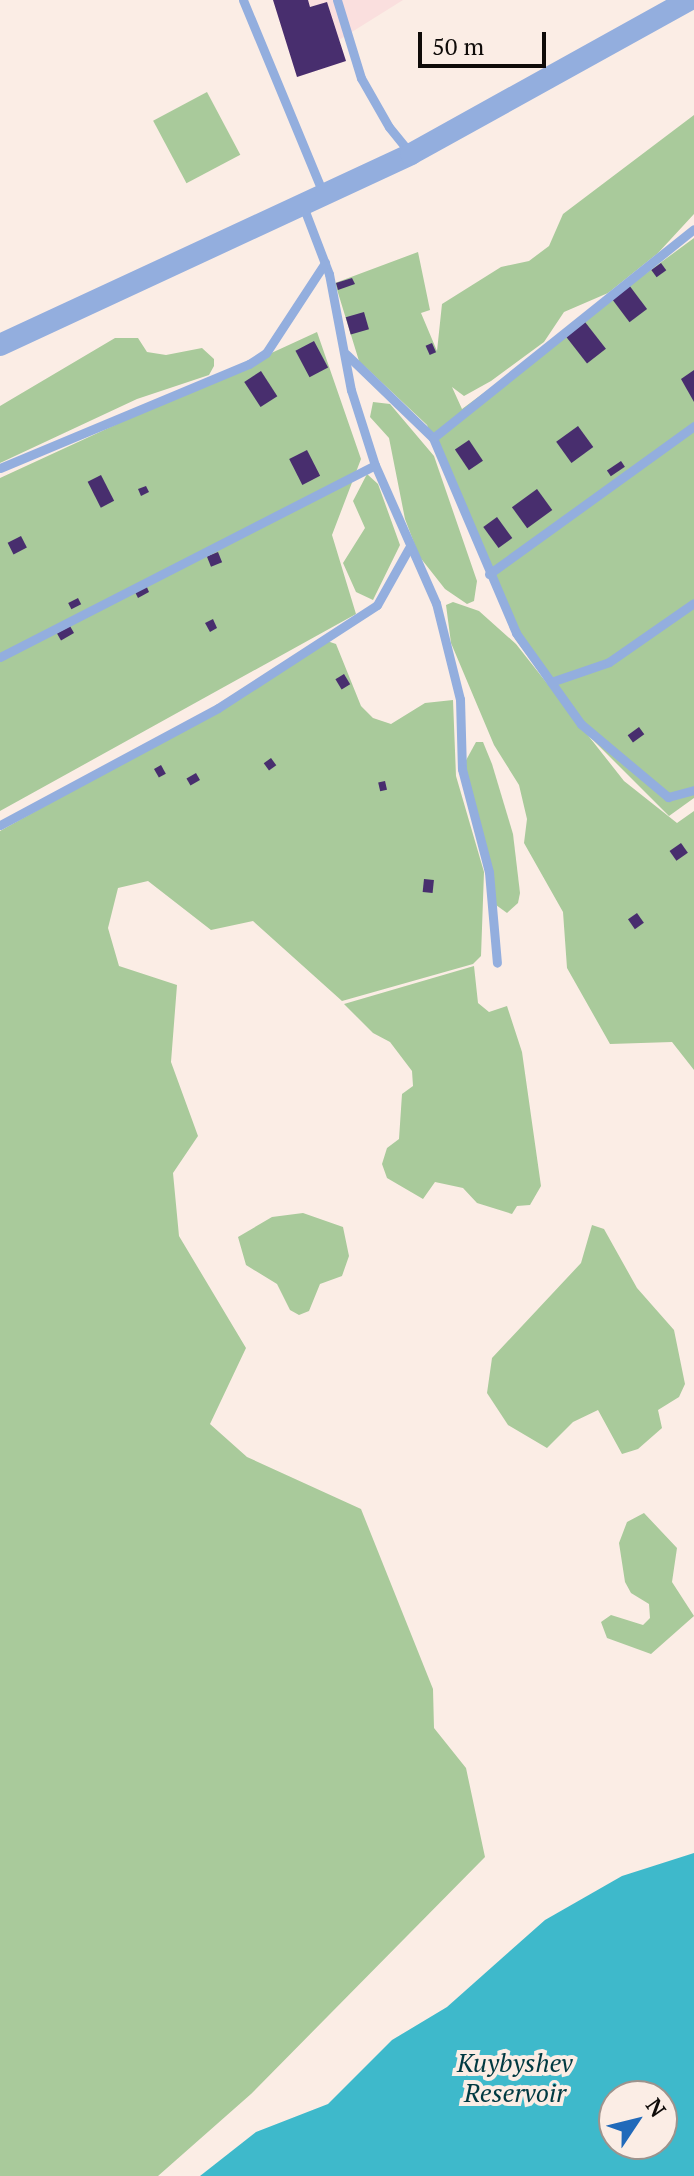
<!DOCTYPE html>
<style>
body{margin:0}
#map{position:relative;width:694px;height:2176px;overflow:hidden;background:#fbede5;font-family:"PT Serif",serif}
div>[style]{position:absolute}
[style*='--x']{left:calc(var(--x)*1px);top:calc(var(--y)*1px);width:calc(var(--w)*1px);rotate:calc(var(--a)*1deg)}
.industrial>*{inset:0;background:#fadfde}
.green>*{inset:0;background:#a9ca9b;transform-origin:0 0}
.water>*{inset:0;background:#3eb9cb}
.building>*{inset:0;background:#482e6e;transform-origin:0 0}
.service>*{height:9px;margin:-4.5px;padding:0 4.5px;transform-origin:4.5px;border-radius:4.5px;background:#93aede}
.tertiary>*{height:22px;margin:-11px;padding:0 11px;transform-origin:11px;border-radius:11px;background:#93aede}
span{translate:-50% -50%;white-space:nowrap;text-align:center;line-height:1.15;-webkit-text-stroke:8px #fbede5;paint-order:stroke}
.water-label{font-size:26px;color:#003941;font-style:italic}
.north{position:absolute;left:598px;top:2080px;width:80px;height:80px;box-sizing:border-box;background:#fbede5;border:2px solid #9d938d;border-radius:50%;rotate:55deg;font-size:22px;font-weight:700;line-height:32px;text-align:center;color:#0f0b09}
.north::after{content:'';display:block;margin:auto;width:28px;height:36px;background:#216aba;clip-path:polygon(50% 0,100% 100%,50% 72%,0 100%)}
.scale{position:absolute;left:418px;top:32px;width:128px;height:36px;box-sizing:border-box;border:4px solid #0f0b09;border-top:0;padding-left:10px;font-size:24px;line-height:28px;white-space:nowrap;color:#0f0b09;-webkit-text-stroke:6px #fbede5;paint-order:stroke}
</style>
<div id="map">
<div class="industrial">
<i style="clip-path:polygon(273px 0,403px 0,339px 40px,346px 61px,297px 77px)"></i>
</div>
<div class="green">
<i style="left:207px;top:92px;width:71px;height:61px;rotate:62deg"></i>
<i style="clip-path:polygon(694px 115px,694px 214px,658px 253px,608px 293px,564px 312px,544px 342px,491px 381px,464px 396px,452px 387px,462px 409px,694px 238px,694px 798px,669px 816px,582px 729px,515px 639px,427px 425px,359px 361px,335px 283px,418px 252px,430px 310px,421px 313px,437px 351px,442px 304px,501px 267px,529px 261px,549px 246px,563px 214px)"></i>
<i style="clip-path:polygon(317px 332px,361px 459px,332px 535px,356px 614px,0 811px,0 478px)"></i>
<i style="clip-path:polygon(115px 338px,138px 338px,147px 352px,166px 355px,202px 348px,214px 359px,214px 366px,209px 375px,137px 399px,0 463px,0 406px)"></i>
<i style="clip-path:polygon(373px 402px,390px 404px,434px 456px,477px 581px,474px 601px,467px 604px,445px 589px,419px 556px,405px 519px,389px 438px,370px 417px)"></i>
<i style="clip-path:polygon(367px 474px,378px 484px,400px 545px,373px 600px,356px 592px,343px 563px,365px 528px,353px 501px)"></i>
<i style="clip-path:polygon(453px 602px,479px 611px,516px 644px,624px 781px,677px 823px,694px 811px,694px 1070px,672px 1042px,610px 1044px,567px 968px,563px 912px,524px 843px,527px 819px,519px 785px,494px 745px,451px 643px,446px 605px)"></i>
<i style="clip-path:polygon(327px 641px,336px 644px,361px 706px,373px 718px,391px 724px,425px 703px,453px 700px,456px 776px,484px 872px,481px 956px,473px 964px,342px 1001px,253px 921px,211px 930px,148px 881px,118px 888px,108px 928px,119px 966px,177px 985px,171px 1062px,198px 1136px,173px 1173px,179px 1236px,246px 1348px,210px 1424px,247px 1457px,361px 1509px,433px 1689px,434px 1728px,466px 1768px,485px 1857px,251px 2094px,158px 2176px,0 2176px,0 831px,247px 693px)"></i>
<i style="clip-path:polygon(476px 742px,483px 742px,492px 764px,513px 834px,520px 893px,518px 903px,507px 913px,496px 905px,464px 764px)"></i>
<i style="clip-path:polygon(474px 966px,478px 1003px,489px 1012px,507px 1006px,522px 1052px,541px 1186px,530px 1205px,517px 1206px,512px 1214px,477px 1203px,463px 1188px,435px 1182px,423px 1199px,387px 1178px,382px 1164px,387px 1148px,399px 1139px,402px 1094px,413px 1086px,412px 1071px,390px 1042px,373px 1033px,344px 1004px)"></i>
<i style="clip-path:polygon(303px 1213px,343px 1227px,349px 1256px,342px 1276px,320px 1284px,309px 1311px,299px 1315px,290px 1310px,277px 1284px,246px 1265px,238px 1237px,272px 1217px)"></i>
<i style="clip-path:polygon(592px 1225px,604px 1229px,637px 1288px,674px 1330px,685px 1384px,679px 1397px,658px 1410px,662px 1428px,638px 1449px,622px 1454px,598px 1410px,573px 1422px,547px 1448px,508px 1425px,487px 1393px,492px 1358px,581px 1263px)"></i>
<i style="clip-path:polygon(644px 1513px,677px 1548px,672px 1582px,694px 1616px,651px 1654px,607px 1638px,601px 1622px,611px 1615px,643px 1625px,650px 1618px,649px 1604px,631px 1593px,625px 1582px,619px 1543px,627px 1522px)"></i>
</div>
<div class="water">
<i style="clip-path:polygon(evenodd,694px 1853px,694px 2176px,200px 2176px,256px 2132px,328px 2104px,392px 2040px,447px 2007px,545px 1920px,622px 1876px,694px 1853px,614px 2096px,662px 2096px,662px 2144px,614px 2144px,614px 2096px)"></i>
</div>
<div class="building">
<i style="clip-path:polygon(273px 0,308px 0,310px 7px,327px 2px,346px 61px,297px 77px)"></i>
<i style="left:661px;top:263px;width:9px;height:12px;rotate:54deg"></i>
<i style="clip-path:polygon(352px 278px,355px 284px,338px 290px,336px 283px)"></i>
<i style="left:629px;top:285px;width:30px;height:22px;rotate:53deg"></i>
<i style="left:364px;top:312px;width:18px;height:19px;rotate:74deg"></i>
<i style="left:585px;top:322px;width:34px;height:24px;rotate:52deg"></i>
<i style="left:314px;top:341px;width:30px;height:21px;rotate:62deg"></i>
<i style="left:432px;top:343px;width:10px;height:7px;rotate:66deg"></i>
<i style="clip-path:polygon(694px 370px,694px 402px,681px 379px)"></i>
<i style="left:261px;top:371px;width:30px;height:20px;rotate:57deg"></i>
<i style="left:578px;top:426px;width:26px;height:27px;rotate:54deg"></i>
<i style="left:469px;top:440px;width:25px;height:17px;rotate:56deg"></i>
<i style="left:307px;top:450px;width:29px;height:20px;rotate:63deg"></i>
<i style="left:621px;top:461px;width:7px;height:17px;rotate:56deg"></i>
<i style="left:101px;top:475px;width:29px;height:15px;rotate:63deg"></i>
<i style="clip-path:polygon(146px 486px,149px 492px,141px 496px,138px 489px)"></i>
<i style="left:537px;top:489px;width:26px;height:31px;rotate:54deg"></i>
<i style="left:497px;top:517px;width:26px;height:17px;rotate:54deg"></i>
<i style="left:21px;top:536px;width:13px;height:15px;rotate:63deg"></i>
<i style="left:218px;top:552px;width:11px;height:12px;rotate:68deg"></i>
<i style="clip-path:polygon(146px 585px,149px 592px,138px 598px,134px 590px)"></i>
<i style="left:78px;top:598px;width:7px;height:11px;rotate:63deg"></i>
<i style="clip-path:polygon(213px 619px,217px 628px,210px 632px,205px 623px)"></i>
<i style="left:70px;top:626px;width:8px;height:15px;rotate:60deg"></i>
<i style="left:344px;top:674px;width:12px;height:10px;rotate:59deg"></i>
<i style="left:639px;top:727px;width:9px;height:14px;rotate:54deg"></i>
<i style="left:271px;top:758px;width:9px;height:9px;rotate:54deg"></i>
<i style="left:161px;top:765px;width:10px;height:8px;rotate:61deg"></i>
<i style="left:196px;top:773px;width:8px;height:11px;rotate:60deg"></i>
<i style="left:385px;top:781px;width:9px;height:7px;rotate:77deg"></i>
<i style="left:681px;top:843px;width:12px;height:14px;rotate:55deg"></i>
<i style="left:424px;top:879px;width:10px;height:13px;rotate:6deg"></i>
<i style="left:637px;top:913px;width:12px;height:11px;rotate:55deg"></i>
</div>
<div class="service">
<i style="--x:243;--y:0;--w:209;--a:67.5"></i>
<i style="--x:337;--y:0;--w:82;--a:72.9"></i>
<i style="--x:361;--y:78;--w:56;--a:60.3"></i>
<i style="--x:389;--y:127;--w:35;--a:51"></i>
<i style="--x:303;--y:206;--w:73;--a:69.1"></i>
<i style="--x:329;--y:274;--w:118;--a:79.3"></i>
<i style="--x:351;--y:390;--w:79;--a:72.3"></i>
<i style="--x:375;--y:465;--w:151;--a:66.2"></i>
<i style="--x:436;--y:603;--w:99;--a:76"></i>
<i style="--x:460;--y:699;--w:70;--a:88.4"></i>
<i style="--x:462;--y:769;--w:106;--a:75.3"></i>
<i style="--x:489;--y:872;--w:91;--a:85"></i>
<i style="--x:346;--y:354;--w:121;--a:44"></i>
<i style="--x:433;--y:438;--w:212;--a:66.9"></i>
<i style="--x:516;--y:633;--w:112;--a:54.5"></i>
<i style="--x:581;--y:724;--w:114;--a:40"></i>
<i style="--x:668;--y:797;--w:27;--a:-15"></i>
<i style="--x:433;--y:438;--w:334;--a:-38.7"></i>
<i style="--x:0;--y:468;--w:270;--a:-22.7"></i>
<i style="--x:249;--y:364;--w:20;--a:-33"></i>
<i style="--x:266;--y:353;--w:108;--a:-56.8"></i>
<i style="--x:489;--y:574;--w:253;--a:-35.8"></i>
<i style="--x:0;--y:657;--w:421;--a:-27.1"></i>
<i style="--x:551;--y:682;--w:61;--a:-19"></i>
<i style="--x:609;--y:662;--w:103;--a:-34.8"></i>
<i style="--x:0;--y:825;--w:247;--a:-28.2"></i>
<i style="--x:218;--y:708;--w:189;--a:-32.9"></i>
<i style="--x:377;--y:605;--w:65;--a:-60.7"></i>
</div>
<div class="tertiary">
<i style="--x:0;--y:345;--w:453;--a:-24.9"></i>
<i style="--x:411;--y:154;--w:318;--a:-29"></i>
</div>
<div class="water-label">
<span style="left:515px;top:2078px">Kuybyshev<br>Reservoir</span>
</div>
<div class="north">N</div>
<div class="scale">50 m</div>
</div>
